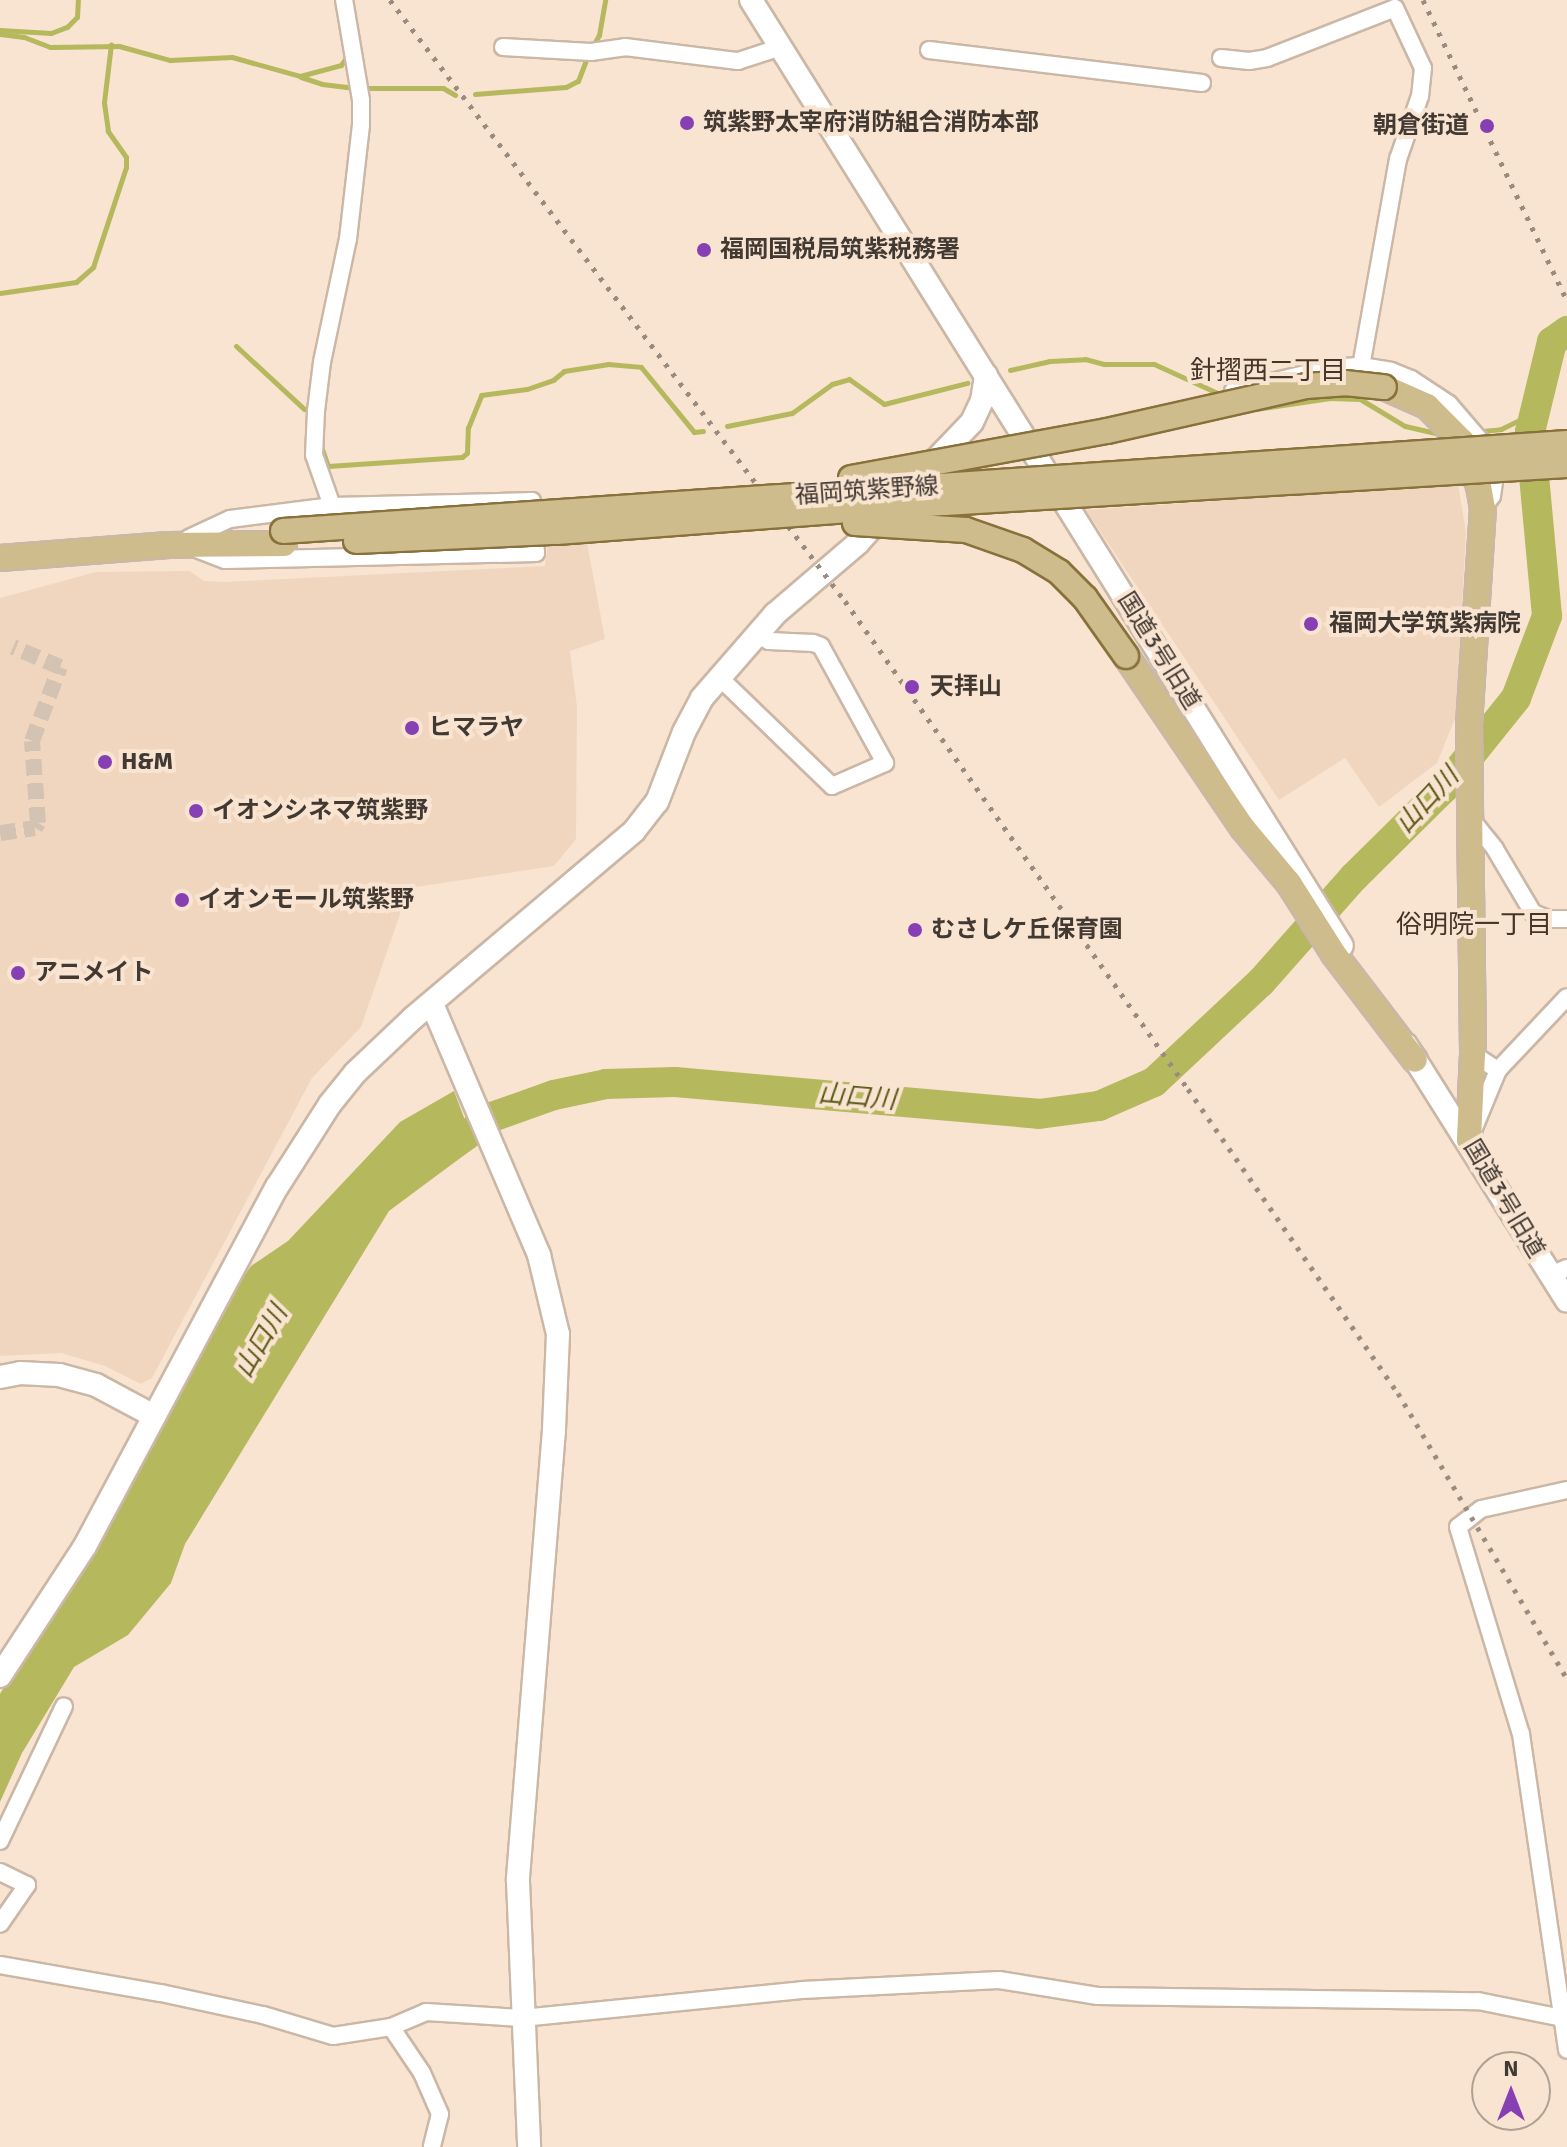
<!DOCTYPE html>
<meta charset="utf-8">
<style>
body{margin:0}
#map{position:relative;width:1567px;height:2147px;overflow:hidden;background:#f9e4d2;font-family:Signika,"Noto Sans JP",sans-serif}
div>[style]{position:absolute}
[style*='--x']{left:calc(var(--x)*1px);top:calc(var(--y)*1px);width:calc(var(--w)*1px);rotate:calc(var(--a)*1deg)}
.built>*{inset:0;background:#f0d6be}
.water>*{inset:0;background:#b5b85d}
.stream>*{height:5px;margin:-2.5px;padding:0 2.5px;transform-origin:2.5px;border-radius:2.5px;background:#b5b85d}
.river>*{height:30px;margin:-15px;padding:0 15px;transform-origin:15px;border-radius:15px;background:#b5b85d}
.street-tunnel>*{height:16px;margin-top:-8px;transform-origin:0;background:repeating-linear-gradient(90deg,#d4c2b2 0 16px,transparent 0 24px)}
.roads{filter:drop-shadow(2px 0 #cbb7a6) drop-shadow(-2px 0 #cbb7a6) drop-shadow(0 2px #cbb7a6) drop-shadow(0 -2px #cbb7a6)}
.street>*{height:16px;margin:-8px;padding:0 8px;transform-origin:8px;border-radius:8px;background:#fff}
.secondary>*{height:22px;margin:-11px;padding:0 11px;transform-origin:11px;border-radius:11px;background:#fff}
.primary>*{height:24px;margin:-12px;padding:0 12px;transform-origin:12px;border-radius:12px;background:#cebc8c}
.rail>*{height:5px;margin-top:-2.5px;transform-origin:0;background:repeating-linear-gradient(90deg,#9a8b7f 0 4px,transparent 0 12px)}
.bridges{filter:drop-shadow(2px 0 #88713a) drop-shadow(-2px 0 #88713a) drop-shadow(0 2px #88713a) drop-shadow(0 -2px #88713a)}
.primary-bridge>*{height:24px;margin:-12px;padding:0 12px;transform-origin:12px;border-radius:12px;background:#cebc8c}
.dots>*{width:22px;height:22px;translate:-50% -50%;box-sizing:border-box;border:4px solid #f9e4d2;border-radius:50%}
span{translate:-50% -50%;white-space:nowrap;text-align:center;line-height:1.15;-webkit-text-stroke:8px #f9e4d2;paint-order:stroke}
.poi-label{font-size:24px;color:#413932;font-weight:700}
.left{translate:0 -50%;text-align:left}
.right{translate:-100% -50%;text-align:right}
.street-label{font-size:24px;color:#413932}
.neighbourhood-label{font-size:26px;color:#453526}
.water-label{font-size:26px;color:#585916;font-style:italic}
.north{position:absolute;left:1471px;top:2051px;width:80px;height:80px;box-sizing:border-box;background:#f9e4d2;border:2px solid #afa092;border-radius:50%;rotate:0deg;font-size:22px;font-weight:700;line-height:32px;text-align:center;color:#413932}
.north::after{content:'';display:block;margin:auto;width:28px;height:36px;background:#8640b3;clip-path:polygon(50% 0,100% 100%,50% 72%,0 100%)}
</style>
<div id="map">
<div class="built">
<i style="clip-path:polygon(1458px 484px,1466px 532px,1456px 716px,1437px 763px,1379px 807px,1345px 758px,1279px 800px,1086px 510px)"></i>
<i style="clip-path:polygon(548px 543px,587px 543px,605px 639px,570px 651px,577px 707px,576px 839px,554px 866px,409px 888px,361px 1027px,312px 1078px,152px 1378px,141px 1384px,105px 1366px,61px 1353px,0 1356px,0 598px,96px 572px,190px 571px,204px 581px,225px 582px,545px 566px)"></i>
</div>
<div class="water">
<i style="clip-path:polygon(454px 1091px,475px 1147px,389px 1211px,185px 1544px,171px 1583px,128px 1635px,74px 1667px,22px 1753px,0 1802px,0 1694px,211px 1323px,251px 1266px,288px 1241px,400px 1122px)"></i>
</div>
<div class="stream">
<i style="--x:0;--y:30;--w:51;--a:3.4"></i>
<i style="--x:51;--y:33;--w:17;--a:-21"></i>
<i style="--x:67;--y:27;--w:14;--a:-45"></i>
<i style="--x:77;--y:17;--w:17;--a:-87"></i>
<i style="--x:0;--y:34;--w:24;--a:7"></i>
<i style="--x:24;--y:37;--w:28;--a:21"></i>
<i style="--x:50;--y:47;--w:69;--a:-0.8"></i>
<i style="--x:119;--y:46;--w:53;--a:15.4"></i>
<i style="--x:170;--y:60;--w:62;--a:-2.8"></i>
<i style="--x:232;--y:57;--w:71;--a:15.6"></i>
<i style="--x:300;--y:76;--w:42;--a:-15"></i>
<i style="--x:341;--y:65;--w:12;--a:-55"></i>
<i style="--x:592;--y:48;--w:15;--a:-62"></i>
<i style="--x:599;--y:35;--w:36;--a:-80"></i>
<i style="--x:301;--y:77;--w:22;--a:18"></i>
<i style="--x:322;--y:84;--w:33;--a:7"></i>
<i style="--x:355;--y:88;--w:88;--a:0"></i>
<i style="--x:443;--y:88;--w:14;--a:30"></i>
<i style="--x:475;--y:94;--w:91;--a:-4.4"></i>
<i style="--x:566;--y:87;--w:13;--a:-27"></i>
<i style="--x:578;--y:81;--w:26;--a:-69"></i>
<i style="--x:0;--y:293;--w:77;--a:-8.2"></i>
<i style="--x:76;--y:282;--w:23;--a:-41"></i>
<i style="--x:93;--y:267;--w:105;--a:-71.7"></i>
<i style="--x:126;--y:167;--w:10;--a:-90"></i>
<i style="--x:126;--y:157;--w:32;--a:-125"></i>
<i style="--x:108;--y:131;--w:29;--a:-98"></i>
<i style="--x:104;--y:102;--w:58;--a:-83.1"></i>
<i style="--x:236;--y:346;--w:93;--a:42.8"></i>
<i style="--x:1010;--y:370;--w:41;--a:-12.7"></i>
<i style="--x:1050;--y:361;--w:35;--a:-3"></i>
<i style="--x:1085;--y:359;--w:20;--a:15"></i>
<i style="--x:1104;--y:364;--w:50;--a:0"></i>
<i style="--x:1154;--y:364;--w:77;--a:24.6"></i>
<i style="--x:1256;--y:409;--w:75;--a:-8.5"></i>
<i style="--x:1330;--y:398;--w:30;--a:2"></i>
<i style="--x:1360;--y:399;--w:52;--a:31"></i>
<i style="--x:1405;--y:426;--w:40;--a:13"></i>
<i style="--x:727;--y:426;--w:66;--a:-11.3"></i>
<i style="--x:792;--y:413;--w:49;--a:-35.9"></i>
<i style="--x:832;--y:384;--w:18;--a:-16"></i>
<i style="--x:849;--y:379;--w:43;--a:35.5"></i>
<i style="--x:884;--y:404;--w:86;--a:-14.2"></i>
<i style="--x:1483;--y:431;--w:18;--a:-6"></i>
<i style="--x:1501;--y:429;--w:37;--a:-26"></i>
<i style="--x:321;--y:446;--w:21;--a:71"></i>
<i style="--x:328;--y:466;--w:134;--a:-3.8"></i>
<i style="--x:462;--y:457;--w:6;--a:-39"></i>
<i style="--x:467;--y:453;--w:25;--a:-88"></i>
<i style="--x:468;--y:428;--w:35;--a:-68"></i>
<i style="--x:481;--y:395;--w:46;--a:-7.4"></i>
<i style="--x:527;--y:389;--w:28;--a:-19"></i>
<i style="--x:553;--y:380;--w:14;--a:-39"></i>
<i style="--x:564;--y:371;--w:45;--a:-9"></i>
<i style="--x:608;--y:364;--w:33;--a:5"></i>
<i style="--x:641;--y:367;--w:84;--a:50.8"></i>
<i style="--x:694;--y:432;--w:9;--a:-6"></i>
</div>
<div class="river">
<i style="--x:437;--y:1156;--w:67;--a:-35.3"></i>
<i style="--x:492;--y:1117;--w:66;--a:-19.5"></i>
<i style="--x:554;--y:1095;--w:53;--a:-11.9"></i>
<i style="--x:606;--y:1084;--w:69;--a:-1.7"></i>
<i style="--x:675;--y:1082;--w:365;--a:5"></i>
<i style="--x:1039;--y:1114;--w:61;--a:-7.6"></i>
<i style="--x:1099;--y:1106;--w:60;--a:-23.6"></i>
<i style="--x:1154;--y:1082;--w:146;--a:-43.1"></i>
<i style="--x:1261;--y:982;--w:140;--a:-48.5"></i>
<i style="--x:1354;--y:877;--w:127;--a:-44.7"></i>
<i style="--x:1444;--y:788;--w:115;--a:-51.3"></i>
<i style="--x:1516;--y:698;--w:88;--a:-69.3"></i>
<i style="--x:1547;--y:616;--w:185;--a:-95.3"></i>
<i style="--x:1530;--y:432;--w:93;--a:-76.3"></i>
<i style="--x:1552;--y:342;--w:19;--a:-36"></i>
</div>
<div class="street-tunnel">
<i style="--x:0;--y:833;--w:35;--a:-8"></i>
<i style="--x:35;--y:828;--w:6;--a:-59"></i>
<i style="--x:38;--y:823;--w:82;--a:-94.2"></i>
<i style="--x:32;--y:741;--w:79;--a:-69.3"></i>
<i style="--x:60;--y:667;--w:51;--a:-156.9"></i>
</div>
<div class="roads">
<div class="street">
<i style="--x:503;--y:47;--w:88;--a:3.3"></i>
<i style="--x:591;--y:52;--w:34;--a:-8"></i>
<i style="--x:625;--y:47;--w:114;--a:7.1"></i>
<i style="--x:738;--y:61;--w:45;--a:-18"></i>
<i style="--x:929;--y:50;--w:275;--a:6.9"></i>
<i style="--x:1221;--y:58;--w:28;--a:6"></i>
<i style="--x:1249;--y:61;--w:18;--a:-9"></i>
<i style="--x:1267;--y:58;--w:137;--a:-21.3"></i>
<i style="--x:1395;--y:8;--w:66;--a:65"></i>
<i style="--x:1423;--y:68;--w:28;--a:96"></i>
<i style="--x:1420;--y:96;--w:67;--a:109.2"></i>
<i style="--x:1398;--y:159;--w:210;--a:100.1"></i>
<i style="--x:1233;--y:391;--w:100;--a:-13.3"></i>
<i style="--x:1330;--y:368;--w:31;--a:-4"></i>
<i style="--x:1361;--y:366;--w:30;--a:9"></i>
<i style="--x:1391;--y:371;--w:22;--a:22"></i>
<i style="--x:1411;--y:379;--w:45;--a:33.3"></i>
<i style="--x:1449;--y:404;--w:48;--a:49.3"></i>
<i style="--x:1480;--y:440;--w:44;--a:71.6"></i>
<i style="--x:1494;--y:482;--w:14;--a:98"></i>
<i style="--x:1492;--y:496;--w:15;--a:127"></i>
<i style="--x:332;--y:506;--w:54;--a:-109.4"></i>
<i style="--x:314;--y:455;--w:44;--a:-87.4"></i>
<i style="--x:316;--y:411;--w:49;--a:-83"></i>
<i style="--x:322;--y:362;--w:126;--a:-78.1"></i>
<i style="--x:348;--y:239;--w:115;--a:-83.5"></i>
<i style="--x:361;--y:125;--w:25;--a:-90"></i>
<i style="--x:361;--y:100;--w:101;--a:-99.6"></i>
<i style="--x:189;--y:538;--w:45;--a:-24.9"></i>
<i style="--x:230;--y:519;--w:103;--a:-7.3"></i>
<i style="--x:332;--y:506;--w:200;--a:-1.4"></i>
<i style="--x:532;--y:501;--w:52;--a:85.6"></i>
<i style="--x:536;--y:553;--w:311;--a:178.7"></i>
<i style="--x:225;--y:560;--w:30;--a:-159"></i>
<i style="--x:719;--y:677;--w:157;--a:44"></i>
<i style="--x:832;--y:786;--w:58;--a:-23.5"></i>
<i style="--x:885;--y:763;--w:133;--a:-118.7"></i>
<i style="--x:821;--y:646;--w:9;--a:-159"></i>
<i style="--x:813;--y:643;--w:44;--a:-177.4"></i>
<i style="--x:769;--y:641;--w:16;--a:-153"></i>
<i style="--x:1471;--y:819;--w:38;--a:51"></i>
<i style="--x:1495;--y:849;--w:74;--a:59.3"></i>
<i style="--x:1533;--y:913;--w:16;--a:22"></i>
<i style="--x:1548;--y:919;--w:19;--a:0"></i>
<i style="--x:1473;--y:1054;--w:30;--a:33"></i>
<i style="--x:1498;--y:1070;--w:100;--a:-46.6"></i>
<i style="--x:1474;--y:1128;--w:63;--a:-67.5"></i>
<i style="--x:1551;--y:1275;--w:17;--a:-24"></i>
<i style="--x:1567;--y:1490;--w:88;--a:167.5"></i>
<i style="--x:1481;--y:1509;--w:29;--a:142"></i>
<i style="--x:1458;--y:1527;--w:216;--a:73.1"></i>
<i style="--x:1521;--y:1734;--w:319;--a:81.7"></i>
<i style="--x:0;--y:1841;--w:149;--a:-64.6"></i>
<i style="--x:0;--y:1872;--w:30;--a:26"></i>
<i style="--x:27;--y:1885;--w:47;--a:124.7"></i>
<i style="--x:0;--y:1965;--w:163;--a:9.9"></i>
<i style="--x:161;--y:1993;--w:104;--a:12.2"></i>
<i style="--x:263;--y:2015;--w:73;--a:16.7"></i>
<i style="--x:333;--y:2036;--w:59;--a:-8.8"></i>
<i style="--x:391;--y:2027;--w:38;--a:-23"></i>
<i style="--x:426;--y:2012;--w:96;--a:3.6"></i>
<i style="--x:522;--y:2018;--w:281;--a:-5.7"></i>
<i style="--x:802;--y:1990;--w:197;--a:-2.9"></i>
<i style="--x:999;--y:1980;--w:100;--a:9.2"></i>
<i style="--x:1098;--y:1996;--w:380;--a:0.8"></i>
<i style="--x:1478;--y:2001;--w:86;--a:11.4"></i>
<i style="--x:391;--y:2027;--w:55;--a:56"></i>
<i style="--x:422;--y:2073;--w:45;--a:66.3"></i>
<i style="--x:440;--y:2114;--w:34;--a:104"></i>
</div>
<div class="secondary">
<i style="--x:751;--y:0;--w:1115;--a:58.01"></i>
<i style="--x:926;--y:470;--w:66;--a:-46.2"></i>
<i style="--x:972;--y:422;--w:23;--a:-65"></i>
<i style="--x:982;--y:401;--w:26;--a:-81"></i>
<i style="--x:432;--y:1004;--w:273;--a:66.9"></i>
<i style="--x:539;--y:1255;--w:81;--a:76.5"></i>
<i style="--x:558;--y:1334;--w:96;--a:92.4"></i>
<i style="--x:554;--y:1430;--w:452;--a:94.6"></i>
<i style="--x:518;--y:1881;--w:266;--a:87.6"></i>
<i style="--x:1406;--y:1045;--w:302;--a:57.8"></i>
<i style="--x:0;--y:1377;--w:20;--a:-11"></i>
<i style="--x:20;--y:1373;--w:39;--a:3"></i>
<i style="--x:59;--y:1375;--w:38;--a:15"></i>
<i style="--x:96;--y:1385;--w:66;--a:28.1"></i>
<i style="--x:0;--y:1676;--w:155;--a:-56.8"></i>
<i style="--x:85;--y:1546;--w:407;--a:-61.9"></i>
<i style="--x:277;--y:1187;--w:98;--a:-57.4"></i>
<i style="--x:330;--y:1104;--w:40;--a:-51"></i>
<i style="--x:355;--y:1073;--w:80;--a:-43.5"></i>
<i style="--x:413;--y:1018;--w:289;--a:-40.2"></i>
<i style="--x:634;--y:831;--w:37;--a:-52"></i>
<i style="--x:657;--y:802;--w:75;--a:-68.9"></i>
<i style="--x:684;--y:732;--w:38;--a:-62"></i>
<i style="--x:702;--y:698;--w:111;--a:-49"></i>
<i style="--x:775;--y:614;--w:109;--a:-40.5"></i>
<i style="--x:858;--y:543;--w:38;--a:-48"></i>
</div>
<div class="primary">
<i style="--x:1384;--y:387;--w:47;--a:23.8"></i>
<i style="--x:1427;--y:406;--w:49;--a:45"></i>
<i style="--x:1462;--y:441;--w:48;--a:69.3"></i>
<i style="--x:1479;--y:486;--w:22;--a:80"></i>
<i style="--x:1483;--y:508;--w:215;--a:93.7"></i>
<i style="--x:1469;--y:723;--w:331;--a:89.3"></i>
<i style="--x:1473;--y:1054;--w:86;--a:92.7"></i>
<i style="--x:0;--y:558;--w:169;--a:-4.4"></i>
<i style="--x:168;--y:545;--w:116;--a:-0.5"></i>
<i style="--x:1126;--y:656;--w:208;--a:55.8"></i>
<i style="--x:1243;--y:828;--w:72;--a:50.1"></i>
<i style="--x:1289;--y:883;--w:84;--a:57.6"></i>
<i style="--x:1334;--y:954;--w:133;--a:52.6"></i>
</div>
</div>
<div class="rail">
<i style="--x:390;--y:0;--w:754;--a:52.87"></i>
<i style="--x:845;--y:601;--w:596;--a:54.9"></i>
<i style="--x:1188;--y:1089;--w:369;--a:55.4"></i>
<i style="--x:1398;--y:1393;--w:332;--a:59.4"></i>
<i style="--x:1423;--y:0;--w:333;--a:64.4"></i>
</div>
<div class="bridges">
<div class="primary-bridge">
<i style="--x:851;--y:478;--w:260;--a:-10.4"></i>
<i style="--x:1107;--y:431;--w:204;--a:-12.7"></i>
<i style="--x:1306;--y:386;--w:39;--a:-4"></i>
<i style="--x:1345;--y:383;--w:39;--a:6"></i>
<i style="--x:855;--y:523;--w:111;--a:3.6"></i>
<i style="--x:966;--y:530;--w:60;--a:19.3"></i>
<i style="--x:1023;--y:550;--w:42;--a:31.4"></i>
<i style="--x:1059;--y:572;--w:37;--a:45"></i>
<i style="--x:1085;--y:598;--w:71;--a:54.7"></i>
<i style="--x:283;--y:531;--w:1287;--a:-3.92"></i>
<i style="--x:356;--y:541;--w:201;--a:-2.6"></i>
<i style="--x:557;--y:532;--w:389;--a:-4.3"></i>
<i style="--x:945;--y:503;--w:623;--a:-3.5"></i>
</div>
</div>
<div class="dots">
<i style="left:687px;top:123px;background:#8640b3"></i>
<i style="left:1487px;top:126px;background:#8640b3"></i>
<i style="left:704px;top:250px;background:#8640b3"></i>
<i style="left:1311px;top:624px;background:#8640b3"></i>
<i style="left:912px;top:687px;background:#8640b3"></i>
<i style="left:412px;top:728px;background:#8640b3"></i>
<i style="left:105px;top:762px;background:#8640b3"></i>
<i style="left:196px;top:811px;background:#8640b3"></i>
<i style="left:182px;top:900px;background:#8640b3"></i>
<i style="left:915px;top:930px;background:#8640b3"></i>
<i style="left:18px;top:973px;background:#8640b3"></i>
</div>
<div class="poi-label">
<span class="left" style="left:703px;top:123px">筑紫野太宰府消防組合消防本部</span>
<span class="right" style="left:1469px;top:126px">朝倉街道</span>
<span class="left" style="left:720px;top:250px">福岡国税局筑紫税務署</span>
<span class="left" style="left:1329px;top:624px">福岡大学筑紫病院</span>
<span class="left" style="left:930px;top:687px">天拝山</span>
<span class="left" style="left:428px;top:728px">ヒマラヤ</span>
<span class="left" style="left:121px;top:762px">H&amp;M</span>
<span class="left" style="left:212px;top:811px">イオンシネマ筑紫野</span>
<span class="left" style="left:198px;top:900px">イオンモール筑紫野</span>
<span class="left" style="left:931px;top:930px">むさしケ丘保育園</span>
<span class="left" style="left:34px;top:973px">アニメイト</span>
</div>
<div class="street-label">
<span style="left:867px;top:491px;rotate:-4deg">福岡筑紫野線</span>
<span style="left:1159px;top:651px;rotate:58deg">国道3号旧道</span>
<span style="left:1504px;top:1199px;rotate:59deg">国道3号旧道</span>
</div>
<div class="neighbourhood-label">
<span style="left:1268px;top:372px">針摺西二丁目</span>
<span style="left:1474px;top:926px">俗明院一丁目</span>
</div>
<div class="water-label">
<span style="left:1428px;top:801px;rotate:-47deg">山口川</span>
<span style="left:857px;top:1098px;rotate:5deg">山口川</span>
<span style="left:262px;top:1342px;rotate:-60deg">山口川</span>
</div>
<div class="north">N</div>
</div>
